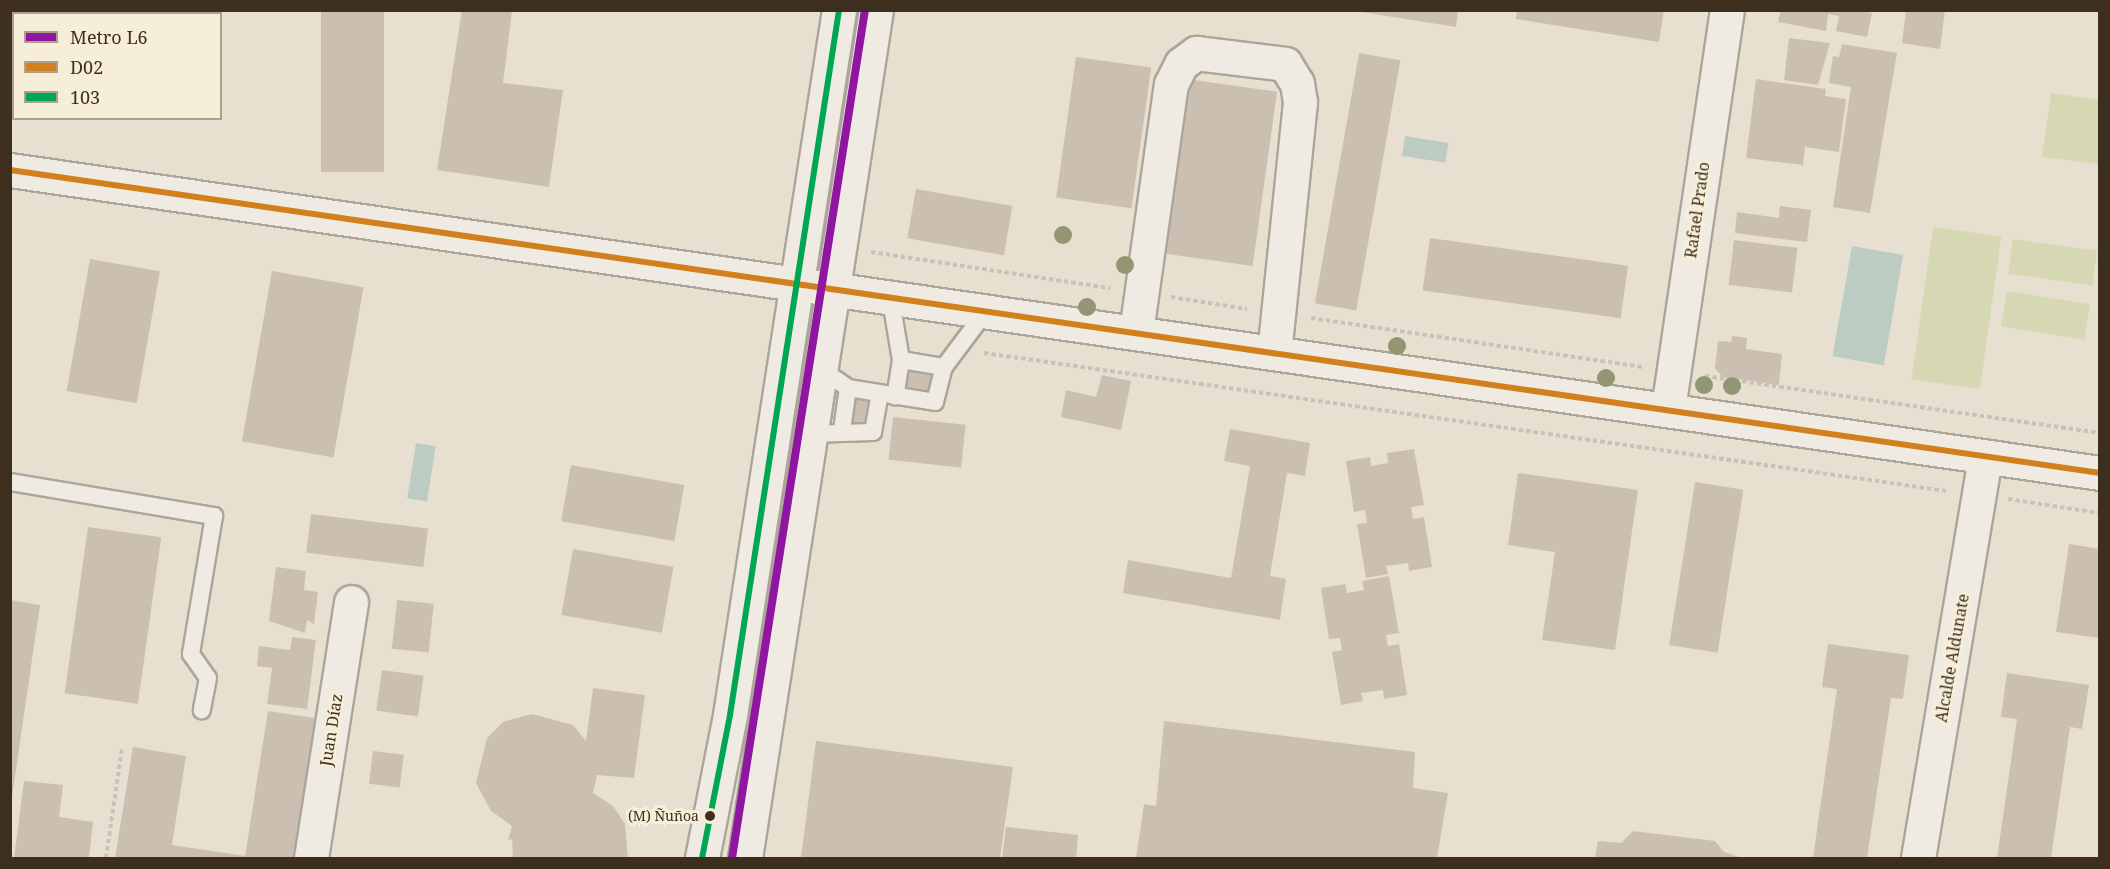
<!DOCTYPE html>
<meta charset="utf-8">
<style>
body{margin:0}
#map{position:relative;width:2110px;height:869px;overflow:hidden;background:#e7e0d1;font-family:"Noto Serif",serif}
div>[style]{position:absolute}
[style*='--x']{left:calc(var(--x)*1px);top:calc(var(--y)*1px);width:calc(var(--w)*1px);rotate:calc(var(--a)*1deg)}
.green>*{inset:0;background:#d6d7b3;transform-origin:0 0}
.water>*{inset:0;background:#bcccc2;transform-origin:0 0}
.building>*{inset:0;background:#cbbfb2;transform-origin:0 0}
.path>*{height:4px;margin-top:-2px;transform-origin:0;background:repeating-linear-gradient(90deg,#c8c2b9 0 4.5px,transparent 0 7.5px)}
.roads{filter:drop-shadow(2px 0 #ada599) drop-shadow(-2px 0 #ada599) drop-shadow(0 2px #ada599) drop-shadow(0 -2px #ada599)}
.lane>*{height:16px;margin:-8px;padding:0 8px;transform-origin:8px;border-radius:8px;background:#efebe3}
.street>*{height:33px;margin:-16.5px;padding:0 16.5px;transform-origin:16.5px;border-radius:16.5px;background:#efebe3}
.secondary>*{height:33px;margin:-16.5px;padding:0 16.5px;transform-origin:16.5px;border-radius:16.5px;background:#efebe3}
.bus-1>*{height:6px;margin:-3px;padding:0 3px;transform-origin:3px;border-radius:3px;background:#d2801e}
.bus-2>*{height:6px;margin:-3px;padding:0 3px;transform-origin:3px;border-radius:3px;background:#00a651}
.metro-1>*{height:8px;margin:-4px;padding:0 4px;transform-origin:4px;border-radius:4px;background:#8e16a1}
.trees>*{width:18px;height:18px;margin:-9px;border-radius:50%;background:#929673}
.dots>*{width:16px;height:16px;translate:-50% -50%;box-sizing:border-box;border:3px solid #f7eed8;border-radius:50%}
span{translate:-50% -50%;white-space:nowrap;text-align:center;line-height:1.15;-webkit-text-stroke:6px #f7eed8;paint-order:stroke}
.bus-label{font-size:14px;color:#3d2e20}
.right{translate:-100% -50%;text-align:right}
.street-label{font-size:16px;color:#3d2e20}
.frame{position:absolute;inset:0;border:12px solid #3d2e20;pointer-events:none}
.legend{position:absolute;left:12px;top:12px;width:210px;height:108px;box-sizing:border-box;background:#f7eed8;border:2px solid #ada18e;margin:0;padding:8px 10px;list-style:none;font-size:18px;color:#3d2e20}
.legend li{display:flex;align-items:center;gap:12px;height:30px}
.legend b{width:30px;border:2px solid #ada18e}
</style>
<div id="map">
<div class="green">
<i style="clip-path:polygon(2051px 93px,2099px 100px,2099px 164px,2042px 157px)"></i>
<i style="left:1933px;top:227px;width:69px;height:154px;rotate:8deg"></i>
<i style="left:2013px;top:239px;width:85px;height:35px;rotate:8deg"></i>
<i style="left:2007px;top:291px;width:84px;height:36px;rotate:9deg"></i>
</div>
<div class="water">
<i style="left:1405px;top:136px;width:44px;height:20px;rotate:9deg"></i>
<i style="left:1852px;top:246px;width:52px;height:112px;rotate:10deg"></i>
<i style="left:416px;top:443px;width:20px;height:56px;rotate:9deg"></i>
</div>
<div class="building">
<i style="left:321px;top:10px;width:63px;height:162px"></i>
<i style="clip-path:polygon(462px 10px,512px 11px,503px 83px,563px 90px,549px 187px,437px 170px)"></i>
<i style="clip-path:polygon(1349px 10px,1458px 10px,1456px 27px)"></i>
<i style="clip-path:polygon(1517px 10px,1664px 10px,1659px 42px,1516px 19px)"></i>
<i style="clip-path:polygon(1781px 10px,1858px 10px,1872px 13px,1867px 37px,1836px 31px,1839px 16px,1828px 14px,1826px 31px,1778px 22px)"></i>
<i style="clip-path:polygon(1906px 10px,1945px 10px,1940px 49px,1902px 43px)"></i>
<i style="clip-path:polygon(1789px 38px,1830px 43px,1818px 85px,1784px 80px)"></i>
<i style="clip-path:polygon(1842px 44px,1897px 53px,1870px 213px,1833px 207px,1851px 87px,1829px 83px,1833px 56px,1839px 57px)"></i>
<i style="left:1359px;top:53px;width:42px;height:254px;rotate:10deg"></i>
<i style="left:1076px;top:57px;width:76px;height:142px;rotate:8deg"></i>
<i style="left:1187px;top:79px;width:91px;height:176px;rotate:8deg"></i>
<i style="clip-path:polygon(1756px 79px,1826px 89px,1825px 96px,1846px 99px,1839px 152px,1805px 147px,1803px 165px,1746px 158px)"></i>
<i style="left:916px;top:189px;width:98px;height:50px;rotate:10deg"></i>
<i style="clip-path:polygon(1780px 206px,1811px 210px,1807px 242px,1735px 233px,1737px 212px,1779px 218px)"></i>
<i style="left:1430px;top:238px;width:200px;height:53px;rotate:8deg"></i>
<i style="left:1734px;top:240px;width:64px;height:45px;rotate:7deg"></i>
<i style="left:90px;top:259px;width:71px;height:134px;rotate:10deg"></i>
<i style="left:272px;top:271px;width:93px;height:173px;rotate:10deg"></i>
<i style="clip-path:polygon(1732px 336px,1747px 338px,1746px 349px,1782px 354px,1779px 385px,1722px 377px,1715px 368px,1718px 341px,1731px 342px)"></i>
<i style="left:903px;top:363px;width:36px;height:29px;rotate:10deg"></i>
<i style="clip-path:polygon(1102px 375px,1131px 381px,1121px 430px,1061px 417px,1066px 390px,1096px 397px)"></i>
<i style="left:848px;top:397px;width:27px;height:29px;rotate:6deg"></i>
<i style="left:893px;top:417px;width:73px;height:43px;rotate:6deg"></i>
<i style="clip-path:polygon(1230px 429px,1310px 443px,1305px 476px,1287px 473px,1270px 576px,1286px 579px,1280px 620px,1123px 593px,1128px 560px,1231px 578px,1250px 466px,1224px 461px)"></i>
<i style="clip-path:polygon(1414px 449px,1424px 505px,1411px 507px,1413px 519px,1424px 517px,1432px 567px,1409px 571px,1408px 563px,1386px 566px,1388px 574px,1366px 578px,1357px 524px,1367px 523px,1365px 510px,1354px 512px,1346px 461px,1370px 457px,1371px 466px,1388px 463px,1387px 453px)"></i>
<i style="left:571px;top:465px;width:115px;height:57px;rotate:10deg"></i>
<i style="clip-path:polygon(1518px 473px,1638px 490px,1615px 650px,1542px 640px,1555px 552px,1508px 545px)"></i>
<i style="left:1695px;top:482px;width:49px;height:165px;rotate:9deg"></i>
<i style="left:311px;top:514px;width:118px;height:39px;rotate:7deg"></i>
<i style="left:88px;top:527px;width:74px;height:168px;rotate:8deg"></i>
<i style="clip-path:polygon(2069px 544px,2100px 549px,2100px 638px,2056px 632px)"></i>
<i style="left:573px;top:549px;width:102px;height:67px;rotate:10deg"></i>
<i style="clip-path:polygon(276px 567px,306px 571px,304px 590px,318px 592px,314px 624px,307px 620px,305px 633px,269px 621px)"></i>
<i style="clip-path:polygon(1389px 576px,1399px 633px,1386px 635px,1388px 646px,1399px 644px,1407px 695px,1384px 699px,1383px 690px,1361px 693px,1363px 701px,1341px 705px,1332px 652px,1342px 650px,1340px 638px,1329px 639px,1321px 588px,1345px 584px,1347px 593px,1364px 590px,1362px 581px)"></i>
<i style="clip-path:polygon(10px 600px,40px 605px,12px 797px,10px 797px)"></i>
<i style="left:397px;top:600px;width:37px;height:49px;rotate:6deg"></i>
<i style="clip-path:polygon(292px 637px,316px 640px,307px 709px,267px 704px,272px 668px,257px 666px,259px 646px,290px 650px)"></i>
<i style="clip-path:polygon(1828px 644px,1909px 655px,1903px 699px,1891px 698px,1867px 858px,1813px 858px,1837px 689px,1822px 687px)"></i>
<i style="left:382px;top:670px;width:42px;height:41px;rotate:8deg"></i>
<i style="clip-path:polygon(2007px 673px,2089px 685px,2082px 729px,2070px 727px,2051px 858px,1997px 858px,2017px 719px,2001px 717px)"></i>
<i style="clip-path:polygon(593px 688px,645px 695px,634px 778px,597px 775px,593px 793px,613px 806px,625px 824px,628px 858px,513px 858px,512px 839px,508px 840px,512px 826px,491px 811px,476px 783px,487px 738px,503px 722px,532px 714px,573px 725px,586px 741px)"></i>
<i style="clip-path:polygon(268px 711px,315px 718px,293px 858px,115px 858px,133px 747px,186px 756px,172px 845px,245px 856px)"></i>
<i style="clip-path:polygon(1164px 721px,1415px 752px,1413px 788px,1448px 793px,1437px 858px,1136px 858px,1144px 804px,1156px 806px)"></i>
<i style="clip-path:polygon(816px 741px,1013px 767px,1000px 858px,801px 858px)"></i>
<i style="left:373px;top:751px;width:31px;height:33px;rotate:7deg"></i>
<i style="clip-path:polygon(24px 781px,63px 785px,59px 817px,93px 822px,89px 858px,14px 858px)"></i>
<i style="clip-path:polygon(1006px 827px,1078px 835px,1076px 858px,1002px 858px)"></i>
<i style="clip-path:polygon(1633px 831px,1715px 841px,1724px 852px,1742px 858px,1595px 858px,1598px 841px,1621px 843px)"></i>
</div>
<div class="path">
<i style="--x:871;--y:252;--w:242;--a:8.6"></i>
<i style="--x:1171;--y:297;--w:77;--a:9"></i>
<i style="--x:1311;--y:318;--w:335;--a:8.4"></i>
<i style="--x:984;--y:353;--w:973;--a:8.16"></i>
<i style="--x:1705;--y:376;--w:399;--a:8.2"></i>
<i style="--x:2008;--y:499;--w:93;--a:8.7"></i>
<i style="--x:106;--y:858;--w:111;--a:-81.7"></i>
</div>
<div class="roads">
<div class="lane">
<i style="--x:890;--y:295;--w:66;--a:80.4"></i>
<i style="--x:901;--y:360;--w:37;--a:99"></i>
<i style="--x:901;--y:360;--w:44;--a:9.2"></i>
<i style="--x:821;--y:369;--w:33;--a:35"></i>
<i style="--x:848;--y:388;--w:88;--a:9.1"></i>
<i style="--x:935;--y:402;--w:36;--a:-76"></i>
<i style="--x:944;--y:367;--w:70;--a:-53.1"></i>
<i style="--x:842;--y:430;--w:42;--a:-81.9"></i>
<i style="--x:811;--y:434;--w:62;--a:-1.8"></i>
<i style="--x:873;--y:432;--w:39;--a:-80"></i>
<i style="--x:10;--y:482;--w:207;--a:9.5"></i>
<i style="--x:214;--y:516;--w:140;--a:99.5"></i>
<i style="--x:191;--y:654;--w:29;--a:55"></i>
<i style="--x:208;--y:678;--w:33;--a:101"></i>
</div>
<div class="street">
<i style="--x:1136;--y:332;--w:250;--a:-82"></i>
<i style="--x:1171;--y:84;--w:22;--a:-63"></i>
<i style="--x:1181;--y:64;--w:19;--a:-36"></i>
<i style="--x:1196;--y:53;--w:90;--a:7"></i>
<i style="--x:1285;--y:64;--w:22;--a:58"></i>
<i style="--x:1297;--y:83;--w:19;--a:81"></i>
<i style="--x:1300;--y:102;--w:252;--a:95.9"></i>
<i style="--x:1668;--y:409;--w:403;--a:-81.6"></i>
<i style="--x:311;--y:858;--w:259;--a:-81.1"></i>
<i style="--x:1918;--y:858;--w:407;--a:-80.5"></i>
</div>
<div class="secondary">
<i style="--x:10;--y:170;--w:2112;--a:8.25"></i>
<i style="--x:702;--y:858;--w:146;--a:-78.9"></i>
<i style="--x:730;--y:715;--w:713;--a:-81.21"></i>
<i style="--x:745;--y:858;--w:858;--a:-81.22"></i>
</div>
</div>
<div class="bus-1">
<i style="--x:10;--y:170;--w:2112;--a:8.25"></i>
</div>
<div class="bus-2">
<i style="--x:702;--y:858;--w:146;--a:-78.9"></i>
<i style="--x:730;--y:715;--w:713;--a:-81.21"></i>
</div>
<div class="metro-1">
<i style="--x:732;--y:858;--w:858;--a:-81.09"></i>
</div>
<div class="trees">
<i style="left:1063px;top:235px"></i>
<i style="left:1125px;top:265px"></i>
<i style="left:1087px;top:307px"></i>
<i style="left:1397px;top:346px"></i>
<i style="left:1606px;top:378px"></i>
<i style="left:1704px;top:385px"></i>
<i style="left:1732px;top:386px"></i>
</div>
<div class="dots">
<i style="left:710px;top:816px;background:#3d2e20"></i>
</div>
<div class="bus-label">
<span class="right" style="left:699px;top:816px">(M) Ñuñoa</span>
</div>
<div class="street-label">
<span style="left:1697px;top:210px;rotate:-82deg">Rafael Prado</span>
<span style="left:1952px;top:658px;rotate:-80deg">Alcalde Aldunate</span>
<span style="left:331px;top:730px;rotate:-81deg">Juan Díaz</span>
</div>
<div class="frame"></div>
<ul class="legend">
<li><b style="height:8px;background:#8e16a1"></b>Metro L6</li>
<li><b style="height:8px;background:#d2801e"></b>D02</li>
<li><b style="height:8px;background:#00a651"></b>103</li>
</ul>
</div>
